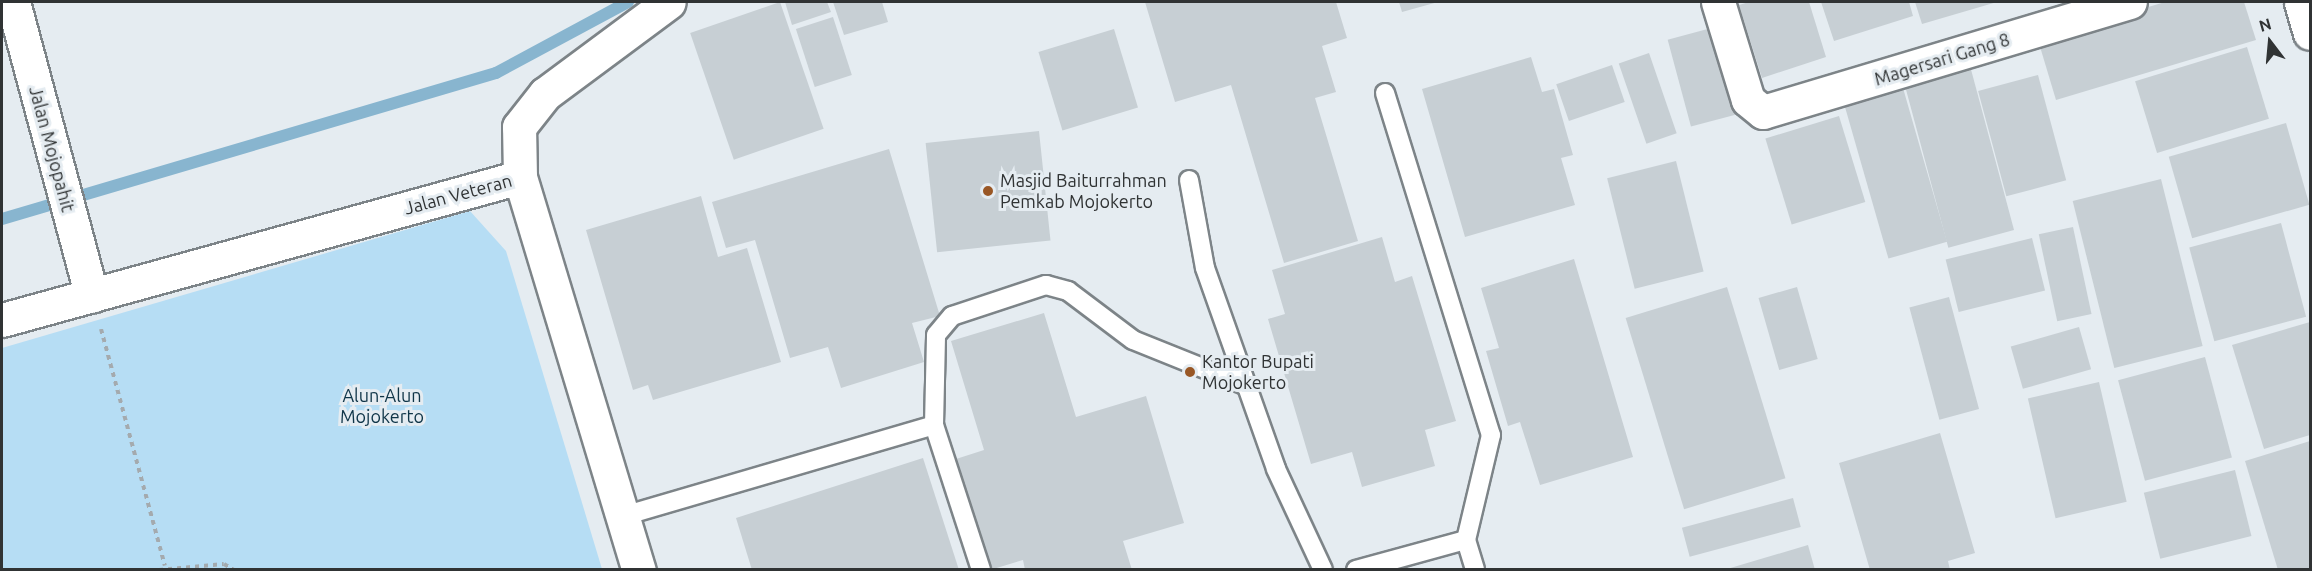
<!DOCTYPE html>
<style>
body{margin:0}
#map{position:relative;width:2312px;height:571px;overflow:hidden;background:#e5ecf1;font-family:Ubuntu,sans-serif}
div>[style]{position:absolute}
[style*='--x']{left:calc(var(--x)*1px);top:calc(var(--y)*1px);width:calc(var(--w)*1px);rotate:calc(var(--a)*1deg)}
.green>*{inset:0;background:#b6ddf4}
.stream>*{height:12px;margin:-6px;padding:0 6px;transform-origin:6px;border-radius:6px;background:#88b5cf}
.building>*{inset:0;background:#c7cfd4;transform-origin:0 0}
.path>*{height:4px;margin-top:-2px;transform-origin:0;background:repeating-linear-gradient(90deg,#a4aaae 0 4.5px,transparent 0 9px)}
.roads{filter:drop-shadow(2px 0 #7d8488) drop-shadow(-2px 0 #7d8488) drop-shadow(0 2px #7d8488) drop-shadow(0 -2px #7d8488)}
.lane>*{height:18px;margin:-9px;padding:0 9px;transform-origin:9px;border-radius:9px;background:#fff}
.street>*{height:33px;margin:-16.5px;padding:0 16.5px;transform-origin:16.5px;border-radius:16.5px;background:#fff}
.secondary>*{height:33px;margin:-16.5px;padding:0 16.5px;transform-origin:16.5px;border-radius:16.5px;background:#fff}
.dots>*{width:16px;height:16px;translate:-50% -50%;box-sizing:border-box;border:3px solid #e5ecf1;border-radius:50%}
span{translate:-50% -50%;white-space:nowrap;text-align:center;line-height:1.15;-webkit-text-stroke:6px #e5ecf1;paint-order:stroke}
.street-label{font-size:18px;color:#303334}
.poi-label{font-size:18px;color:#303334}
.left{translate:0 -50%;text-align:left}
.park-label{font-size:18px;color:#0f3548}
.frame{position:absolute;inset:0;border:3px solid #303334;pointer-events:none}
.north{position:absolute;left:2240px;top:12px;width:60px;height:60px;-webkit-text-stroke:4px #e5ecf1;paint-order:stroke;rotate:344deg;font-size:16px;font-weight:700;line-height:24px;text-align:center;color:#303334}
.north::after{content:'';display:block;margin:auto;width:21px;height:27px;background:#303334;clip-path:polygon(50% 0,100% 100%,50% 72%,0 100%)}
</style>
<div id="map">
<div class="green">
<i style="clip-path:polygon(470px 211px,506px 251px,602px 569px,2px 569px,2px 348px)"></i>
</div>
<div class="stream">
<i style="--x:2;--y:219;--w:515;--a:-16.46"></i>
<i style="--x:496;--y:73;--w:150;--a:-28.3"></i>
</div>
<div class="building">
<i style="left:780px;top:2px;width:134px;height:95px;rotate:71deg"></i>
<i style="clip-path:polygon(785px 2px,827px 2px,831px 12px,792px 25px)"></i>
<i style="clip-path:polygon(833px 2px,882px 2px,888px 22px,844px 35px)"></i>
<i style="clip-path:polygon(1145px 2px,1336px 2px,1347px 38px,1322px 46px,1336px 92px,1315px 98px,1358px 241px,1284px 263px,1231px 85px,1175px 102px)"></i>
<i style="clip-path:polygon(1399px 2px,1438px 2px,1402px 12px)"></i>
<i style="clip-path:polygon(1749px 2px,1809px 2px,1826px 57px,1762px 78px,1739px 5px)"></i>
<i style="clip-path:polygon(1821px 2px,1909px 2px,1913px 16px,1834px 41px)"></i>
<i style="clip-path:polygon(1915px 2px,1997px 2px,1922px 24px)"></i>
<i style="clip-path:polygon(2165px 2px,2244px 2px,2256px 40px,2056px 100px,2038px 40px)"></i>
<i style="left:833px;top:17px;width:61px;height:39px;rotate:72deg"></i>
<i style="left:1715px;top:27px;width:90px;height:49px;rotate:75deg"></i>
<i style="left:1114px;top:29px;width:82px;height:79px;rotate:73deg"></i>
<i style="left:2247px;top:47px;width:75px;height:117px;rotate:73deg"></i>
<i style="left:1649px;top:53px;width:85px;height:32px;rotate:71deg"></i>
<i style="clip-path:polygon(1531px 57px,1542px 92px,1554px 89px,1573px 155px,1561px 158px,1575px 205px,1465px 237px,1422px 89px)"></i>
<i style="left:1969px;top:62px;width:174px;height:68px;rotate:75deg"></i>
<i style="left:1612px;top:65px;width:39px;height:59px;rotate:71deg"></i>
<i style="left:2038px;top:75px;width:109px;height:62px;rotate:75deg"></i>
<i style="left:1903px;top:88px;width:160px;height:61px;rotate:74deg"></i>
<i style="left:1839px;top:116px;width:90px;height:77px;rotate:73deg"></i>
<i style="left:2286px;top:123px;width:85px;height:122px;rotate:74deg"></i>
<i style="left:1039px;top:131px;width:110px;height:114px;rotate:84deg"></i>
<i style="clip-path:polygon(889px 149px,940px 316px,912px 323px,924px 362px,841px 388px,828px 347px,790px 358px,755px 240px,726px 248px,712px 202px)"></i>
<i style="left:1676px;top:161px;width:114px;height:71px;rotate:76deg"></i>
<i style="left:2161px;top:179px;width:172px;height:91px;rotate:76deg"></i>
<i style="clip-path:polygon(701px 196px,718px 257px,747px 248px,781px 362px,653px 400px,648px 385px,633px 390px,586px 230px)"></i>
<i style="left:2281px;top:223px;width:97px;height:95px;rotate:75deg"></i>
<i style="left:2073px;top:227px;width:89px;height:35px;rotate:78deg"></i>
<i style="clip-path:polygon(1382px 237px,1395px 282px,1412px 276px,1456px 421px,1425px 430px,1435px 466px,1362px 487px,1352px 452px,1311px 464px,1268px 319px,1285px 314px,1272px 270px)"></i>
<i style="left:2032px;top:238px;width:54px;height:89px;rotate:76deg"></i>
<i style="clip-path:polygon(1574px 259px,1633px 457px,1540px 485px,1520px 422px,1508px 426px,1486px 351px,1499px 348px,1481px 288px)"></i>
<i style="left:1727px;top:287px;width:200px;height:106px;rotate:73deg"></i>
<i style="left:1797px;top:287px;width:75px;height:40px;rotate:74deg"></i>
<i style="left:1949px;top:297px;width:116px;height:41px;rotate:75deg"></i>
<i style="clip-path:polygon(1044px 313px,1076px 417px,1146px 396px,1184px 523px,1123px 541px,1132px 570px,1025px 570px,1023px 560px,990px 570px,956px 459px,984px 450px,951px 341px)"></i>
<i style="clip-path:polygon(2310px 322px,2310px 435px,2264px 449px,2232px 345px)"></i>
<i style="left:2079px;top:327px;width:44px;height:71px;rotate:74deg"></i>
<i style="left:2205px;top:357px;width:104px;height:90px;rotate:75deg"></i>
<i style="left:2099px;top:382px;width:123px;height:73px;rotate:77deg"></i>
<i style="clip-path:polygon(1940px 433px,1975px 553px,1948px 561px,1950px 570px,1870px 570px,1839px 463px)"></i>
<i style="clip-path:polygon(2310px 441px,2310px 570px,2278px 570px,2245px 461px)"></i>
<i style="clip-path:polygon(923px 458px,959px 570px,752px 570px,736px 518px)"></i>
<i style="left:2235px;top:470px;width:68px;height:94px;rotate:76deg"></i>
<i style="left:1793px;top:498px;width:30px;height:115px;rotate:75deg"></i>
<i style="clip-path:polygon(1808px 545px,1815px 570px,1727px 570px,1727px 569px)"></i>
</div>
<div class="path">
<i style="--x:101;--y:329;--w:245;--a:74.9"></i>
<i style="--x:159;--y:570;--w:65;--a:-5.3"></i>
<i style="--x:224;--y:564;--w:12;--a:31"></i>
</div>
<div class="roads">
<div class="lane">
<i style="--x:1385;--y:93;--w:358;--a:72.8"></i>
<i style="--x:1491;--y:435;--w:108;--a:103.4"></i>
<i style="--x:1189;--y:180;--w:89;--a:79.7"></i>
<i style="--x:1205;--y:268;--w:213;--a:70.5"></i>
<i style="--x:1276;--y:469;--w:111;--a:65"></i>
<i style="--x:934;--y:425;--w:90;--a:-88.7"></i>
<i style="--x:936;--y:335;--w:25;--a:-50"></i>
<i style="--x:952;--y:316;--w:99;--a:-18.3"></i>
<i style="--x:1046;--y:285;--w:23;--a:15"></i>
<i style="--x:1068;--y:291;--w:81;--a:37"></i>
<i style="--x:1133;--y:340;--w:121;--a:21.9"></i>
<i style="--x:623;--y:516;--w:324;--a:-16.3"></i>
<i style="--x:934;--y:425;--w:152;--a:72"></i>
<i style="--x:1356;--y:570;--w:114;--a:-15.3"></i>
<i style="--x:1466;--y:540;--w:31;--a:73"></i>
</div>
<div class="street">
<i style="--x:1718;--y:2;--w:102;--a:73"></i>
<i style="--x:1748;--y:100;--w:19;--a:39"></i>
<i style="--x:1763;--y:112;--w:383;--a:-16.7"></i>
<i style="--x:520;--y:177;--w:50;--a:-91.1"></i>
<i style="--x:519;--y:127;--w:42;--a:-51.8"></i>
<i style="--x:545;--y:94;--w:154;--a:-36.6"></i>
</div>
<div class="secondary">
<i style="--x:13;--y:2;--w:304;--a:75"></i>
<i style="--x:2301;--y:2;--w:32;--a:74"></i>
<i style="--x:2;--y:320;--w:537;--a:-15.43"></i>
<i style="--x:520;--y:177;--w:411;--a:73.2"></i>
</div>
</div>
<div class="dots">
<i style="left:988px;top:191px;background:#995725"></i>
<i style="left:1190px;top:372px;background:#995725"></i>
</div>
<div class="street-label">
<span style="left:1942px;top:59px;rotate:-17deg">Magersari Gang 8</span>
<span style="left:52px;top:149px;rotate:75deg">Jalan Mojopahit</span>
<span style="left:458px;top:194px;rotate:-15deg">Jalan Veteran</span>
</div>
<div class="poi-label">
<span class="left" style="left:1000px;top:191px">Masjid Baiturrahman<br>Pemkab Mojokerto</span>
<span class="left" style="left:1202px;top:372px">Kantor Bupati<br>Mojokerto</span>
</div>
<div class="park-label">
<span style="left:382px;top:406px">Alun-Alun<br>Mojokerto</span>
</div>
<div class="frame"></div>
<div class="north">N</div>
</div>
